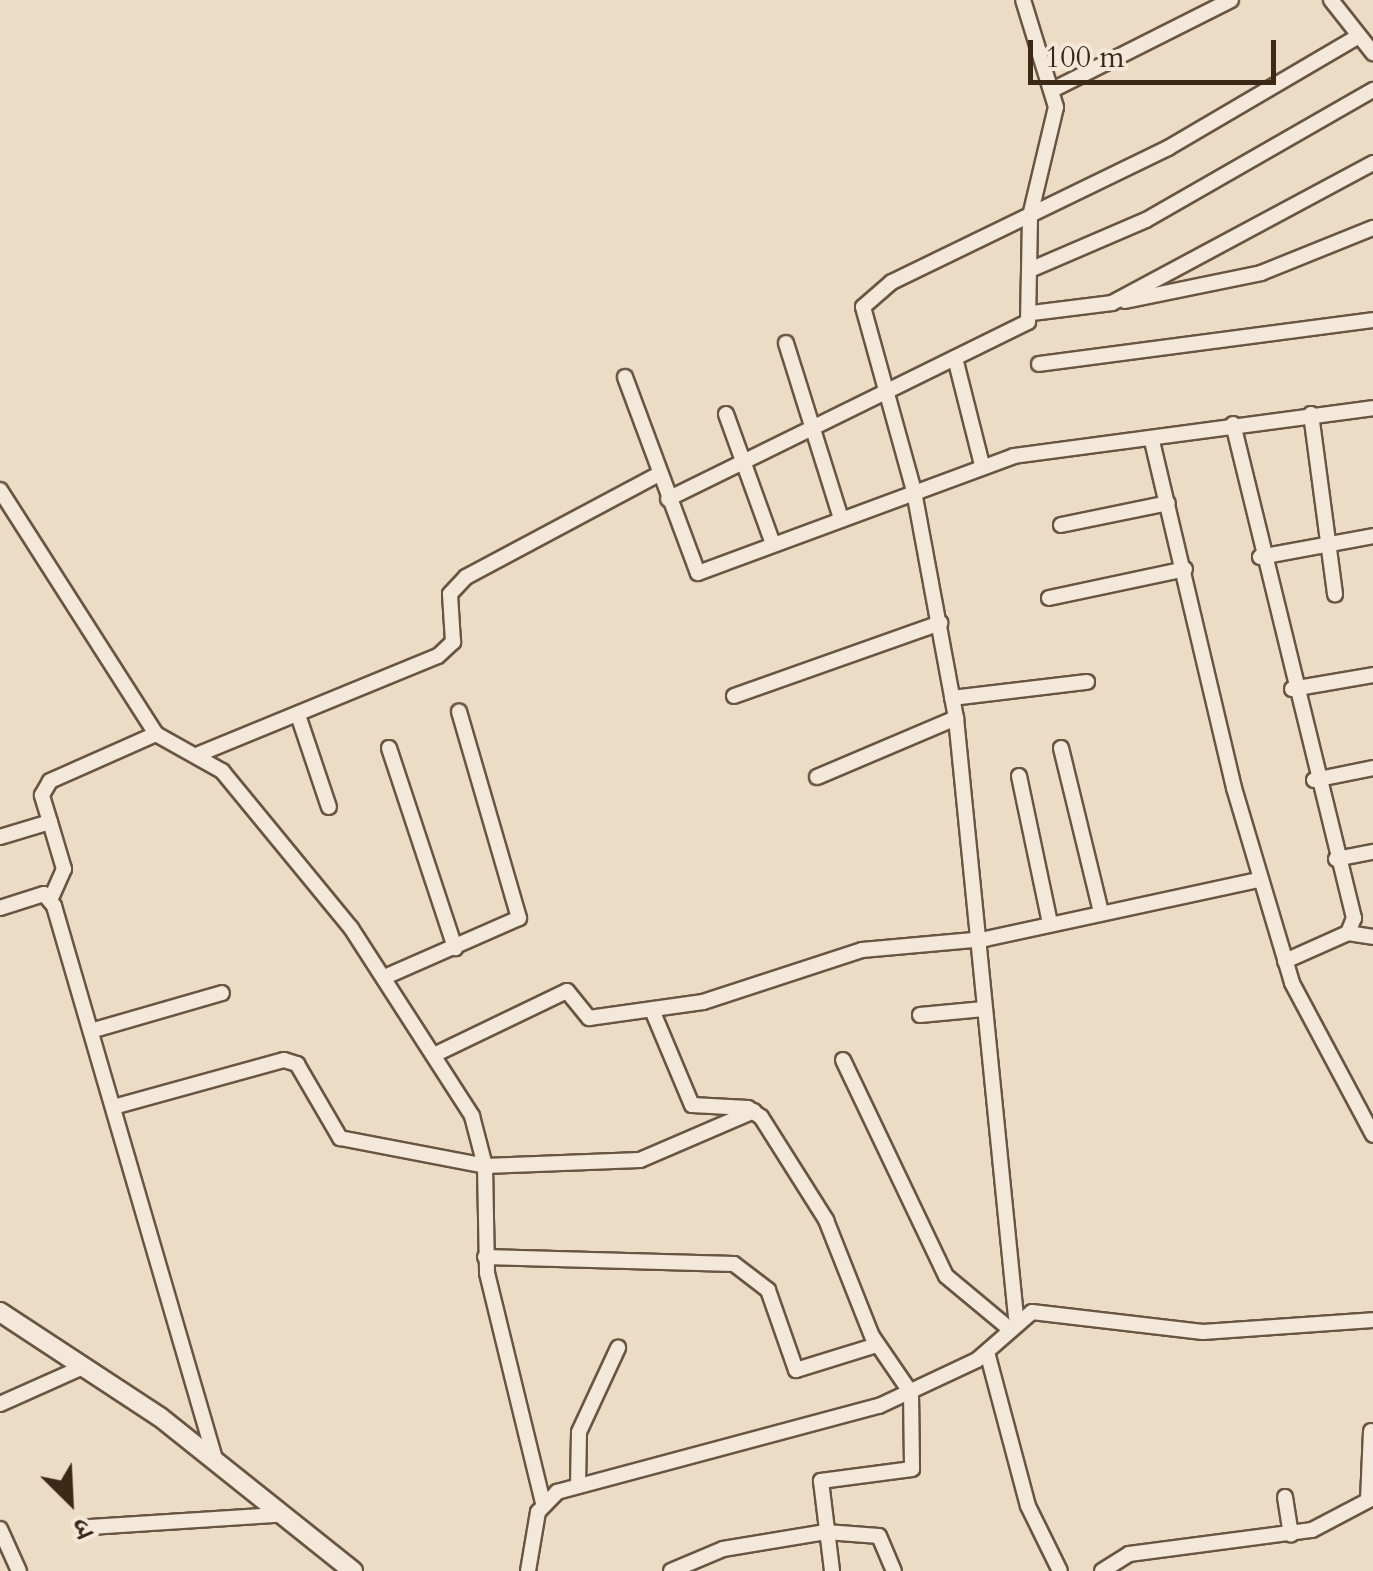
<!DOCTYPE html>
<meta charset="utf-8">
<style>
body{margin:0}
#map{position:relative;width:1373px;height:1571px;overflow:hidden;background:#ecdcc5;font-family:Cardo,"Noto Serif Devanagari",serif}
div>[style]{position:absolute}
[style*='--x']{left:calc(var(--x)*1px);top:calc(var(--y)*1px);width:calc(var(--w)*1px);rotate:calc(var(--a)*1deg)}
.roads{filter:drop-shadow(2px 0 #685542) drop-shadow(-2px 0 #685542) drop-shadow(0 2px #685542) drop-shadow(0 -2px #685542)}
.street>*{height:14px;margin:-7px;padding:0 7px;transform-origin:7px;border-radius:7px;background:#f3e8d9}
.secondary>*{height:18px;margin:-9px;padding:0 9px;transform-origin:9px;border-radius:9px;background:#f3e8d9}
span{translate:-50% -50%;white-space:nowrap;text-align:center;line-height:1.15;-webkit-text-stroke:8px #f3e8d9;paint-order:stroke}
.north{position:absolute;left:20px;top:1451px;width:100px;height:100px;-webkit-text-stroke:8px #f3e8d9;paint-order:stroke;rotate:156deg;font-size:28px;font-weight:700;line-height:40px;text-align:center;color:#3c2817}
.north::after{content:'';display:block;margin:auto;width:35px;height:45px;background:#3c2817;clip-path:polygon(50% 0,100% 100%,50% 72%,0 100%)}
.scale{position:absolute;left:1028px;top:40px;width:248px;height:45px;box-sizing:border-box;border:5px solid #3c2817;border-top:0;padding-left:12px;font-size:30px;line-height:35px;white-space:nowrap;color:#3c2817;-webkit-text-stroke:8px #f3e8d9;paint-order:stroke}
</style>
<div id="map">
<div class="roads">
<div class="street">
<i style="--x:1331;--y:0;--w:68;--a:51.6"></i>
<i style="--x:1054;--y:89;--w:198;--a:-26.7"></i>
<i style="--x:1032;--y:269;--w:124;--a:-23.3"></i>
<i style="--x:1146;--y:220;--w:262;--a:-29.8"></i>
<i style="--x:1125;--y:301;--w:139;--a:-11.6"></i>
<i style="--x:1261;--y:273;--w:121;--a:-21.9"></i>
<i style="--x:1032;--y:313;--w:81;--a:-7.1"></i>
<i style="--x:1112;--y:303;--w:296;--a:-28.2"></i>
<i style="--x:786;--y:343;--w:184;--a:72.6"></i>
<i style="--x:955;--y:358;--w:110;--a:75.8"></i>
<i style="--x:1039;--y:364;--w:337;--a:-7.5"></i>
<i style="--x:625;--y:377;--w:209;--a:69.6"></i>
<i style="--x:698;--y:573;--w:337;--a:-20.3"></i>
<i style="--x:1014;--y:456;--w:362;--a:-7.6"></i>
<i style="--x:726;--y:414;--w:138;--a:70.1"></i>
<i style="--x:1311;--y:414;--w:182;--a:82.4"></i>
<i style="--x:1233;--y:424;--w:509;--a:76.24"></i>
<i style="--x:1354;--y:918;--w:16;--a:112"></i>
<i style="--x:1348;--y:933;--w:69;--a:156"></i>
<i style="--x:1152;--y:441;--w:357;--a:76.7"></i>
<i style="--x:1234;--y:788;--w:203;--a:73.4"></i>
<i style="--x:1292;--y:983;--w:172;--a:61.9"></i>
<i style="--x:0;--y:490;--w:290;--a:57.4"></i>
<i style="--x:156;--y:734;--w:76;--a:29.3"></i>
<i style="--x:222;--y:771;--w:203;--a:50.6"></i>
<i style="--x:351;--y:928;--w:224;--a:57.2"></i>
<i style="--x:472;--y:1116;--w:52;--a:75.4"></i>
<i style="--x:485;--y:1166;--w:107;--a:88.9"></i>
<i style="--x:487;--y:1273;--w:237;--a:76.3"></i>
<i style="--x:668;--y:499;--w:401;--a:-26.2"></i>
<i style="--x:1028;--y:322;--w:106;--a:-88.9"></i>
<i style="--x:1030;--y:216;--w:112;--a:-76.6"></i>
<i style="--x:1056;--y:107;--w:112;--a:-107.1"></i>
<i style="--x:1061;--y:525;--w:109;--a:-11.6"></i>
<i style="--x:1260;--y:557;--w:115;--a:-10.5"></i>
<i style="--x:1049;--y:598;--w:139;--a:-12"></i>
<i style="--x:1292;--y:689;--w:82;--a:-9.8"></i>
<i style="--x:734;--y:696;--w:219;--a:-19.5"></i>
<i style="--x:952;--y:698;--w:136;--a:-6.8"></i>
<i style="--x:298;--y:715;--w:97;--a:71.4"></i>
<i style="--x:389;--y:748;--w:211;--a:71.7"></i>
<i style="--x:1061;--y:748;--w:169;--a:76.3"></i>
<i style="--x:199;--y:754;--w:258;--a:-22.3"></i>
<i style="--x:438;--y:656;--w:21;--a:-43"></i>
<i style="--x:453;--y:642;--w:48;--a:-93.6"></i>
<i style="--x:450;--y:594;--w:23;--a:-47"></i>
<i style="--x:466;--y:577;--w:219;--a:-28.1"></i>
<i style="--x:1019;--y:776;--w:150;--a:78.1"></i>
<i style="--x:817;--y:777;--w:151;--a:-23"></i>
<i style="--x:1314;--y:780;--w:60;--a:-11.5"></i>
<i style="--x:50;--y:822;--w:49;--a:73.4"></i>
<i style="--x:64;--y:869;--w:32;--a:114"></i>
<i style="--x:0;--y:837;--w:52;--a:-16.7"></i>
<i style="--x:50;--y:822;--w:28;--a:-107"></i>
<i style="--x:42;--y:795;--w:16;--a:-60"></i>
<i style="--x:50;--y:781;--w:116;--a:-23.9"></i>
<i style="--x:1336;--y:859;--w:38;--a:-11"></i>
<i style="--x:0;--y:908;--w:46;--a:-17.7"></i>
<i style="--x:44;--y:894;--w:16;--a:50"></i>
<i style="--x:54;--y:906;--w:579;--a:73.76"></i>
<i style="--x:1348;--y:933;--w:25;--a:9"></i>
<i style="--x:387;--y:976;--w:144;--a:-23.7"></i>
<i style="--x:519;--y:918;--w:215;--a:-106.2"></i>
<i style="--x:652;--y:1010;--w:103;--a:67.2"></i>
<i style="--x:692;--y:1105;--w:56;--a:3.1"></i>
<i style="--x:748;--y:1108;--w:16;--a:35"></i>
<i style="--x:761;--y:1117;--w:122;--a:57.7"></i>
<i style="--x:826;--y:1220;--w:125;--a:68.4"></i>
<i style="--x:872;--y:1336;--w:69;--a:55.6"></i>
<i style="--x:911;--y:1393;--w:76;--a:89.2"></i>
<i style="--x:912;--y:1469;--w:92;--a:172.5"></i>
<i style="--x:821;--y:1481;--w:91;--a:83"></i>
<i style="--x:920;--y:1015;--w:64;--a:-5.4"></i>
<i style="--x:94;--y:1030;--w:133;--a:-16.1"></i>
<i style="--x:438;--y:1053;--w:143;--a:-25.7"></i>
<i style="--x:567;--y:991;--w:35;--a:51"></i>
<i style="--x:589;--y:1018;--w:115;--a:-8"></i>
<i style="--x:703;--y:1002;--w:167;--a:-18.1"></i>
<i style="--x:862;--y:950;--w:123;--a:-5.1"></i>
<i style="--x:985;--y:939;--w:280;--a:-12.2"></i>
<i style="--x:843;--y:1060;--w:239;--a:64.5"></i>
<i style="--x:946;--y:1276;--w:78;--a:39.8"></i>
<i style="--x:117;--y:1106;--w:173;--a:-15.4"></i>
<i style="--x:284;--y:1060;--w:14;--a:17"></i>
<i style="--x:297;--y:1064;--w:86;--a:59.8"></i>
<i style="--x:340;--y:1138;--w:148;--a:10.9"></i>
<i style="--x:485;--y:1166;--w:155;--a:-2.2"></i>
<i style="--x:640;--y:1160;--w:124;--a:-23.3"></i>
<i style="--x:485;--y:1257;--w:249;--a:1.6"></i>
<i style="--x:734;--y:1264;--w:43;--a:37.4"></i>
<i style="--x:768;--y:1290;--w:85;--a:70.7"></i>
<i style="--x:796;--y:1370;--w:85;--a:-17.2"></i>
<i style="--x:1016;--y:1317;--w:602;--a:-95.72"></i>
<i style="--x:956;--y:718;--w:231;--a:-100.5"></i>
<i style="--x:914;--y:491;--w:191;--a:-105.5"></i>
<i style="--x:863;--y:307;--w:38;--a:-41"></i>
<i style="--x:892;--y:282;--w:307;--a:-25.9"></i>
<i style="--x:1168;--y:148;--w:221;--a:-30.4"></i>
<i style="--x:987;--y:1352;--w:159;--a:75.1"></i>
<i style="--x:1028;--y:1506;--w:72;--a:63.8"></i>
<i style="--x:0;--y:1404;--w:93;--a:-24.1"></i>
<i style="--x:578;--y:1485;--w:53;--a:-88.9"></i>
<i style="--x:579;--y:1432;--w:93;--a:-65.1"></i>
<i style="--x:1285;--y:1497;--w:38;--a:81"></i>
<i style="--x:1368;--y:1500;--w:69;--a:-87.5"></i>
<i style="--x:90;--y:1527;--w:188;--a:-3.7"></i>
<i style="--x:0;--y:1529;--w:46;--a:65.7"></i>
<i style="--x:528;--y:1571;--w:60;--a:-80.4"></i>
<i style="--x:538;--y:1512;--w:28;--a:-46"></i>
<i style="--x:557;--y:1492;--w:333;--a:-15"></i>
<i style="--x:879;--y:1406;--w:108;--a:-25.1"></i>
<i style="--x:977;--y:1360;--w:73;--a:-41.1"></i>
<i style="--x:1032;--y:1312;--w:172;--a:6.7"></i>
<i style="--x:1203;--y:1332;--w:170;--a:-4"></i>
<i style="--x:671;--y:1571;--w:56;--a:-22.9"></i>
<i style="--x:723;--y:1549;--w:104;--a:-9.4"></i>
<i style="--x:826;--y:1532;--w:53;--a:4.3"></i>
<i style="--x:879;--y:1536;--w:38;--a:67"></i>
<i style="--x:1102;--y:1571;--w:32;--a:-32"></i>
<i style="--x:1129;--y:1554;--w:185;--a:-7.5"></i>
<i style="--x:1312;--y:1530;--w:69;--a:-27.7"></i>
</div>
<div class="secondary">
<i style="--x:0;--y:1312;--w:191;--a:33.3"></i>
<i style="--x:160;--y:1417;--w:247;--a:38.6"></i>
</div>
</div>
<div class="north">उ</div>
<div class="scale">100 m</div>
</div>
